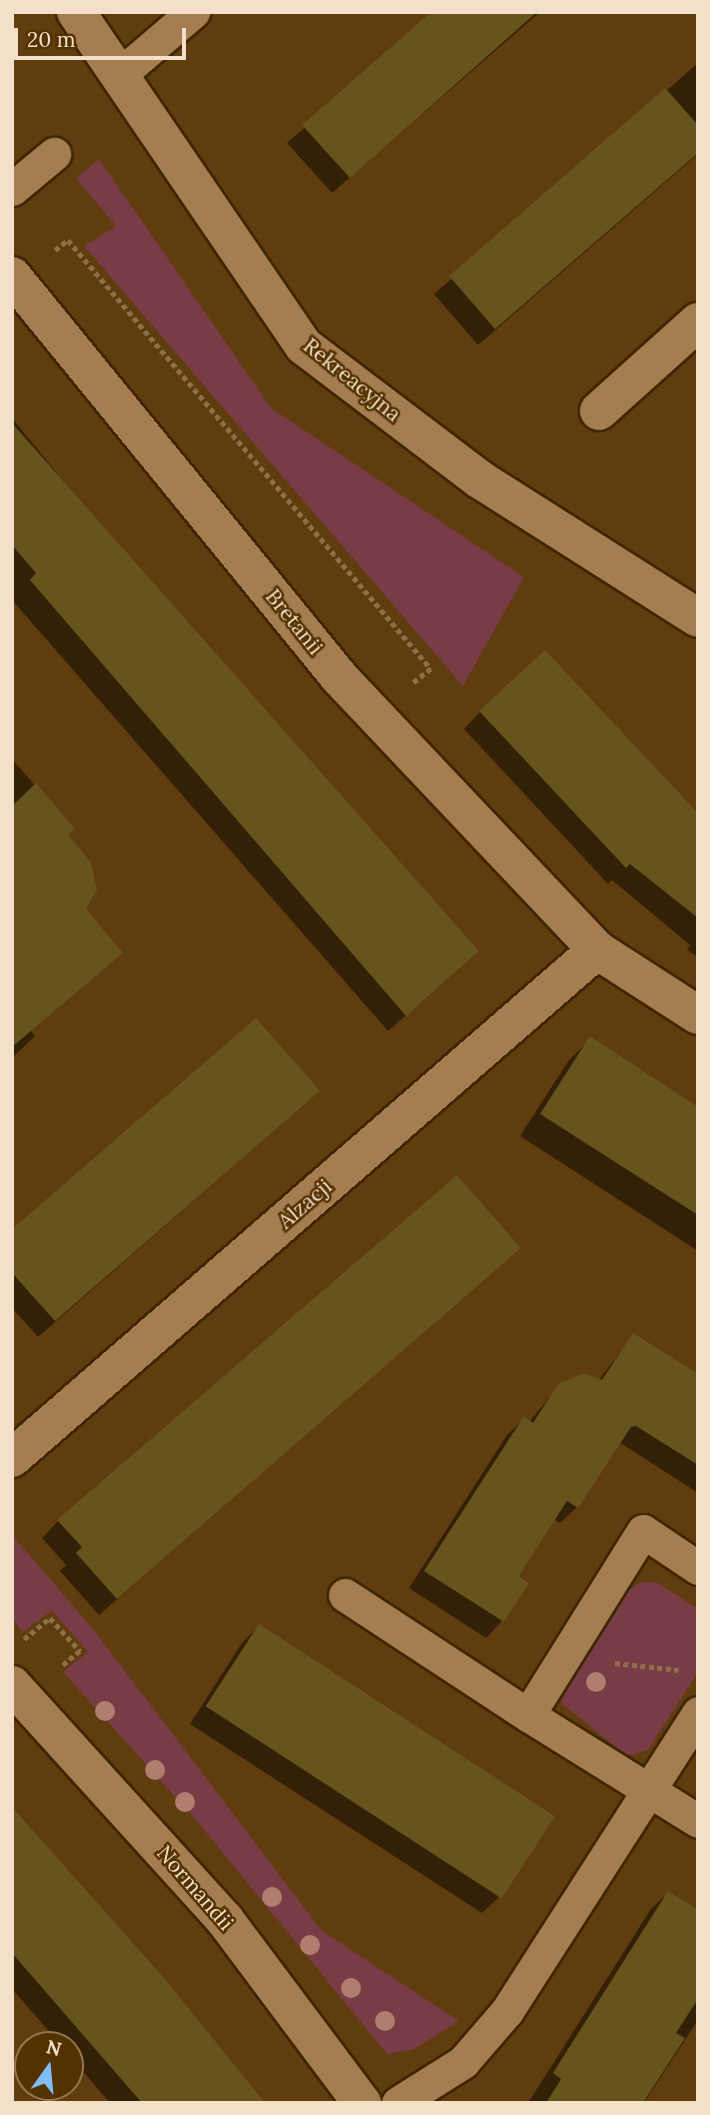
<!DOCTYPE html>
<style>
body{margin:0}
#map{position:relative;width:710px;height:2115px;overflow:hidden;background:#5f3d0e;font-family:Lora,serif}
div>[style]{position:absolute}
[style*='--x']{left:calc(var(--x)*1px);top:calc(var(--y)*1px);width:calc(var(--w)*1px);rotate:calc(var(--a)*1deg)}
.green>*{inset:0;background:#783c47}
.shadow>*{inset:0;background:#0007}
.building>*{inset:0;background:#67531c;transform-origin:0 0}
.path>*{height:4.5px;margin-top:-2.25px;transform-origin:0;background:repeating-linear-gradient(90deg,#8d6f48 0 5px,transparent 0 8.5px)}
.roads{filter:drop-shadow(2px 0 #3f2502) drop-shadow(-2px 0 #3f2502) drop-shadow(0 2px #3f2502) drop-shadow(0 -2px #3f2502)}
.lane>*{height:33px;margin:-16.5px;padding:0 16.5px;transform-origin:16.5px;border-radius:16.5px;background:#a47d51}
.street>*{height:38px;margin:-19px;padding:0 19px;transform-origin:19px;border-radius:19px;background:#a47d51}
.trees>*{width:20px;height:20px;margin:-10px;border-radius:50%;background:#b07e6e}
span{translate:-50% -50%;white-space:nowrap;text-align:center;line-height:1.15;-webkit-text-stroke:5px #543200;paint-order:stroke}
.street-label{font-size:21px;color:#f4dfc9}
.frame{position:absolute;inset:0;border:14px solid #f4dfc9;pointer-events:none}
.north{position:absolute;left:14px;top:2031px;width:70px;height:70px;box-sizing:border-box;background:#543200;border:2px solid #947750;border-radius:50%;rotate:15deg;font-size:19px;font-weight:700;line-height:28px;text-align:center;color:#f4dfc9}
.north::after{content:'';display:block;margin:auto;width:24px;height:32px;background:#80bdfa;clip-path:polygon(50% 0,100% 100%,50% 72%,0 100%)}
.scale{position:absolute;left:14px;top:28px;width:172px;height:32px;box-sizing:border-box;border:4px solid #f4dfc9;border-top:0;padding-left:9px;font-size:21px;line-height:24px;white-space:nowrap;color:#f4dfc9;-webkit-text-stroke:5px #543200;paint-order:stroke}
</style>
<div id="map">
<div class="green">
<i style="clip-path:polygon(99px 159px,271px 408px,524px 577px,463px 686px,84px 246px,116px 226px,76px 178px)"></i>
<i style="clip-path:polygon(12px 1535px,93px 1629px,322px 1931px,459px 2021px,414px 2049px,387px 2054px,196px 1820px,63px 1672px,88px 1652px,52px 1611px,22px 1632px,12px 1617px)"></i>
<i style="clip-path:polygon(641px 1582px,658px 1583px,698px 1609px,698px 1672px,648px 1750px,627px 1756px,561px 1703px,577px 1664px,628px 1591px)"></i>
</div>
<div class="shadow">
<i style="clip-path:polygon(435px 12px,540px 12px,332px 193px,287px 143px)"></i>
<i style="clip-path:polygon(698px 63px,698px 154px,478px 345px,434px 294px)"></i>
<i style="clip-path:polygon(12px 418px,460px 968px,388px 1031px,12px 600px)"></i>
<i style="clip-path:polygon(480px 712px,698px 816px,698px 957px,687px 950px,690px 945px,612px 880px,608px 884px,464px 729px)"></i>
<i style="clip-path:polygon(12px 759px,73px 829px,66px 836px,83px 909px,121px 952px,31px 1031px,35px 1036px,12px 1058px)"></i>
<i style="clip-path:polygon(591px 1039px,698px 1108px,698px 1251px,520px 1136px,569px 1060px)"></i>
<i style="clip-path:polygon(301px 1107px,38px 1337px,12px 1308px,12px 1232px)"></i>
<i style="clip-path:polygon(519px 1248px,99px 1615px,60px 1571px,66px 1565px,42px 1538px,58px 1521px)"></i>
<i style="clip-path:polygon(634px 1335px,698px 1380px,698px 1493px,619px 1442px,577px 1507px,560px 1523px,553px 1519px,516px 1576px,502px 1621px,486px 1638px,409px 1588px,507px 1435px,524px 1419px,529px 1422px,559px 1386px,598px 1381px)"></i>
<i style="clip-path:polygon(259px 1626px,499px 1897px,482px 1913px,190px 1724px,242px 1643px)"></i>
<i style="clip-path:polygon(12px 1812px,199px 2021px,145px 2103px,110px 2103px,70px 2056px,70px 2045px,61px 2045px,12px 1989px)"></i>
<i style="clip-path:polygon(668px 1893px,698px 1912px,698px 2020px,644px 2103px,528px 2103px,651px 1909px)"></i>
</div>
<div class="building">
<i style="clip-path:polygon(431px 12px,537px 12px,350px 178px,302px 125px)"></i>
<i style="clip-path:polygon(665px 88px,698px 125px,698px 153px,495px 329px,449px 276px)"></i>
<i style="clip-path:polygon(12px 423px,479px 951px,406px 1016px,30px 580px,36px 573px,12px 545px)"></i>
<i style="clip-path:polygon(545px 650px,698px 813px,698px 918px,630px 864px,626px 868px,479px 711px)"></i>
<i style="clip-path:polygon(36px 783px,75px 829px,68px 835px,91px 862px,97px 890px,86px 909px,123px 953px,12px 1047px,12px 806px)"></i>
<i style="clip-path:polygon(256px 1018px,320px 1091px,55px 1321px,12px 1273px,12px 1229px)"></i>
<i style="clip-path:polygon(590px 1036px,698px 1107px,698px 1215px,540px 1114px)"></i>
<i style="clip-path:polygon(457px 1175px,521px 1248px,117px 1599px,76px 1553px,82px 1547px,57px 1520px)"></i>
<i style="clip-path:polygon(633px 1333px,698px 1374px,698px 1465px,636px 1426px,631px 1427px,578px 1508px,567px 1501px,543px 1538px,519px 1576px,529px 1583px,504px 1622px,424px 1571px,524px 1416px,533px 1423px,558px 1384px,584px 1373px,602px 1380px)"></i>
<i style="left:259px;top:1624px;width:353px;height:98px;rotate:33deg"></i>
<i style="clip-path:polygon(12px 1807px,165px 1979px,265px 2103px,142px 2103px,12px 1953px)"></i>
<i style="clip-path:polygon(668px 1891px,698px 1910px,698px 1999px,676px 2033px,685px 2038px,643px 2103px,546px 2103px,561px 2079px,553px 2073px)"></i>
</div>
<div class="path">
<i style="--x:55;--y:250;--w:16;--a:-38"></i>
<i style="--x:68;--y:240;--w:562;--a:49.76"></i>
<i style="--x:431;--y:669;--w:23;--a:142"></i>
<i style="--x:24;--y:1639;--w:33;--a:-39"></i>
<i style="--x:50;--y:1618;--w:45;--a:47.7"></i>
<i style="--x:80;--y:1651;--w:25;--a:140"></i>
<i style="--x:615;--y:1663;--w:64;--a:6.2"></i>
</div>
<div class="roads">
<div class="lane">
<i style="--x:118;--y:76;--w:99;--a:-40.5"></i>
<i style="--x:12;--y:189;--w:55;--a:-39.8"></i>
<i style="--x:698;--y:1568;--w:66;--a:-146.1"></i>
<i style="--x:643;--y:1531;--w:217;--a:122"></i>
<i style="--x:528;--y:1715;--w:200;--a:31.9"></i>
<i style="--x:345;--y:1595;--w:219;--a:33.3"></i>
<i style="--x:398;--y:2103;--w:77;--a:-32.2"></i>
<i style="--x:463;--y:2062;--w:67;--a:-49.2"></i>
<i style="--x:507;--y:2011;--w:354;--a:-57.3"></i>
</div>
<div class="street">
<i style="--x:76;--y:12;--w:404;--a:55.7"></i>
<i style="--x:304;--y:346;--w:220;--a:37.2"></i>
<i style="--x:479;--y:479;--w:259;--a:32.4"></i>
<i style="--x:12;--y:276;--w:517;--a:50.8"></i>
<i style="--x:339;--y:677;--w:376;--a:46.6"></i>
<i style="--x:597;--y:950;--w:120;--a:32.8"></i>
<i style="--x:599;--y:411;--w:133;--a:-42"></i>
<i style="--x:12;--y:1458;--w:775;--a:-40.97"></i>
<i style="--x:12;--y:1685;--w:317;--a:47.8"></i>
<i style="--x:225;--y:1920;--w:229;--a:53.2"></i>
</div>
</div>
<div class="trees">
<i style="left:596px;top:1682px"></i>
<i style="left:105px;top:1711px"></i>
<i style="left:155px;top:1770px"></i>
<i style="left:185px;top:1802px"></i>
<i style="left:272px;top:1897px"></i>
<i style="left:310px;top:1945px"></i>
<i style="left:351px;top:1988px"></i>
<i style="left:385px;top:2021px"></i>
</div>
<div class="street-label">
<span style="left:352px;top:380px;rotate:39deg">Rekreacyjna</span>
<span style="left:294px;top:622px;rotate:51deg">Bretanii</span>
<span style="left:305px;top:1204px;rotate:-41deg">Alzacji</span>
<span style="left:195px;top:1888px;rotate:49deg">Normandii</span>
</div>
<div class="frame"></div>
<div class="north">N</div>
<div class="scale">20 m</div>
</div>
